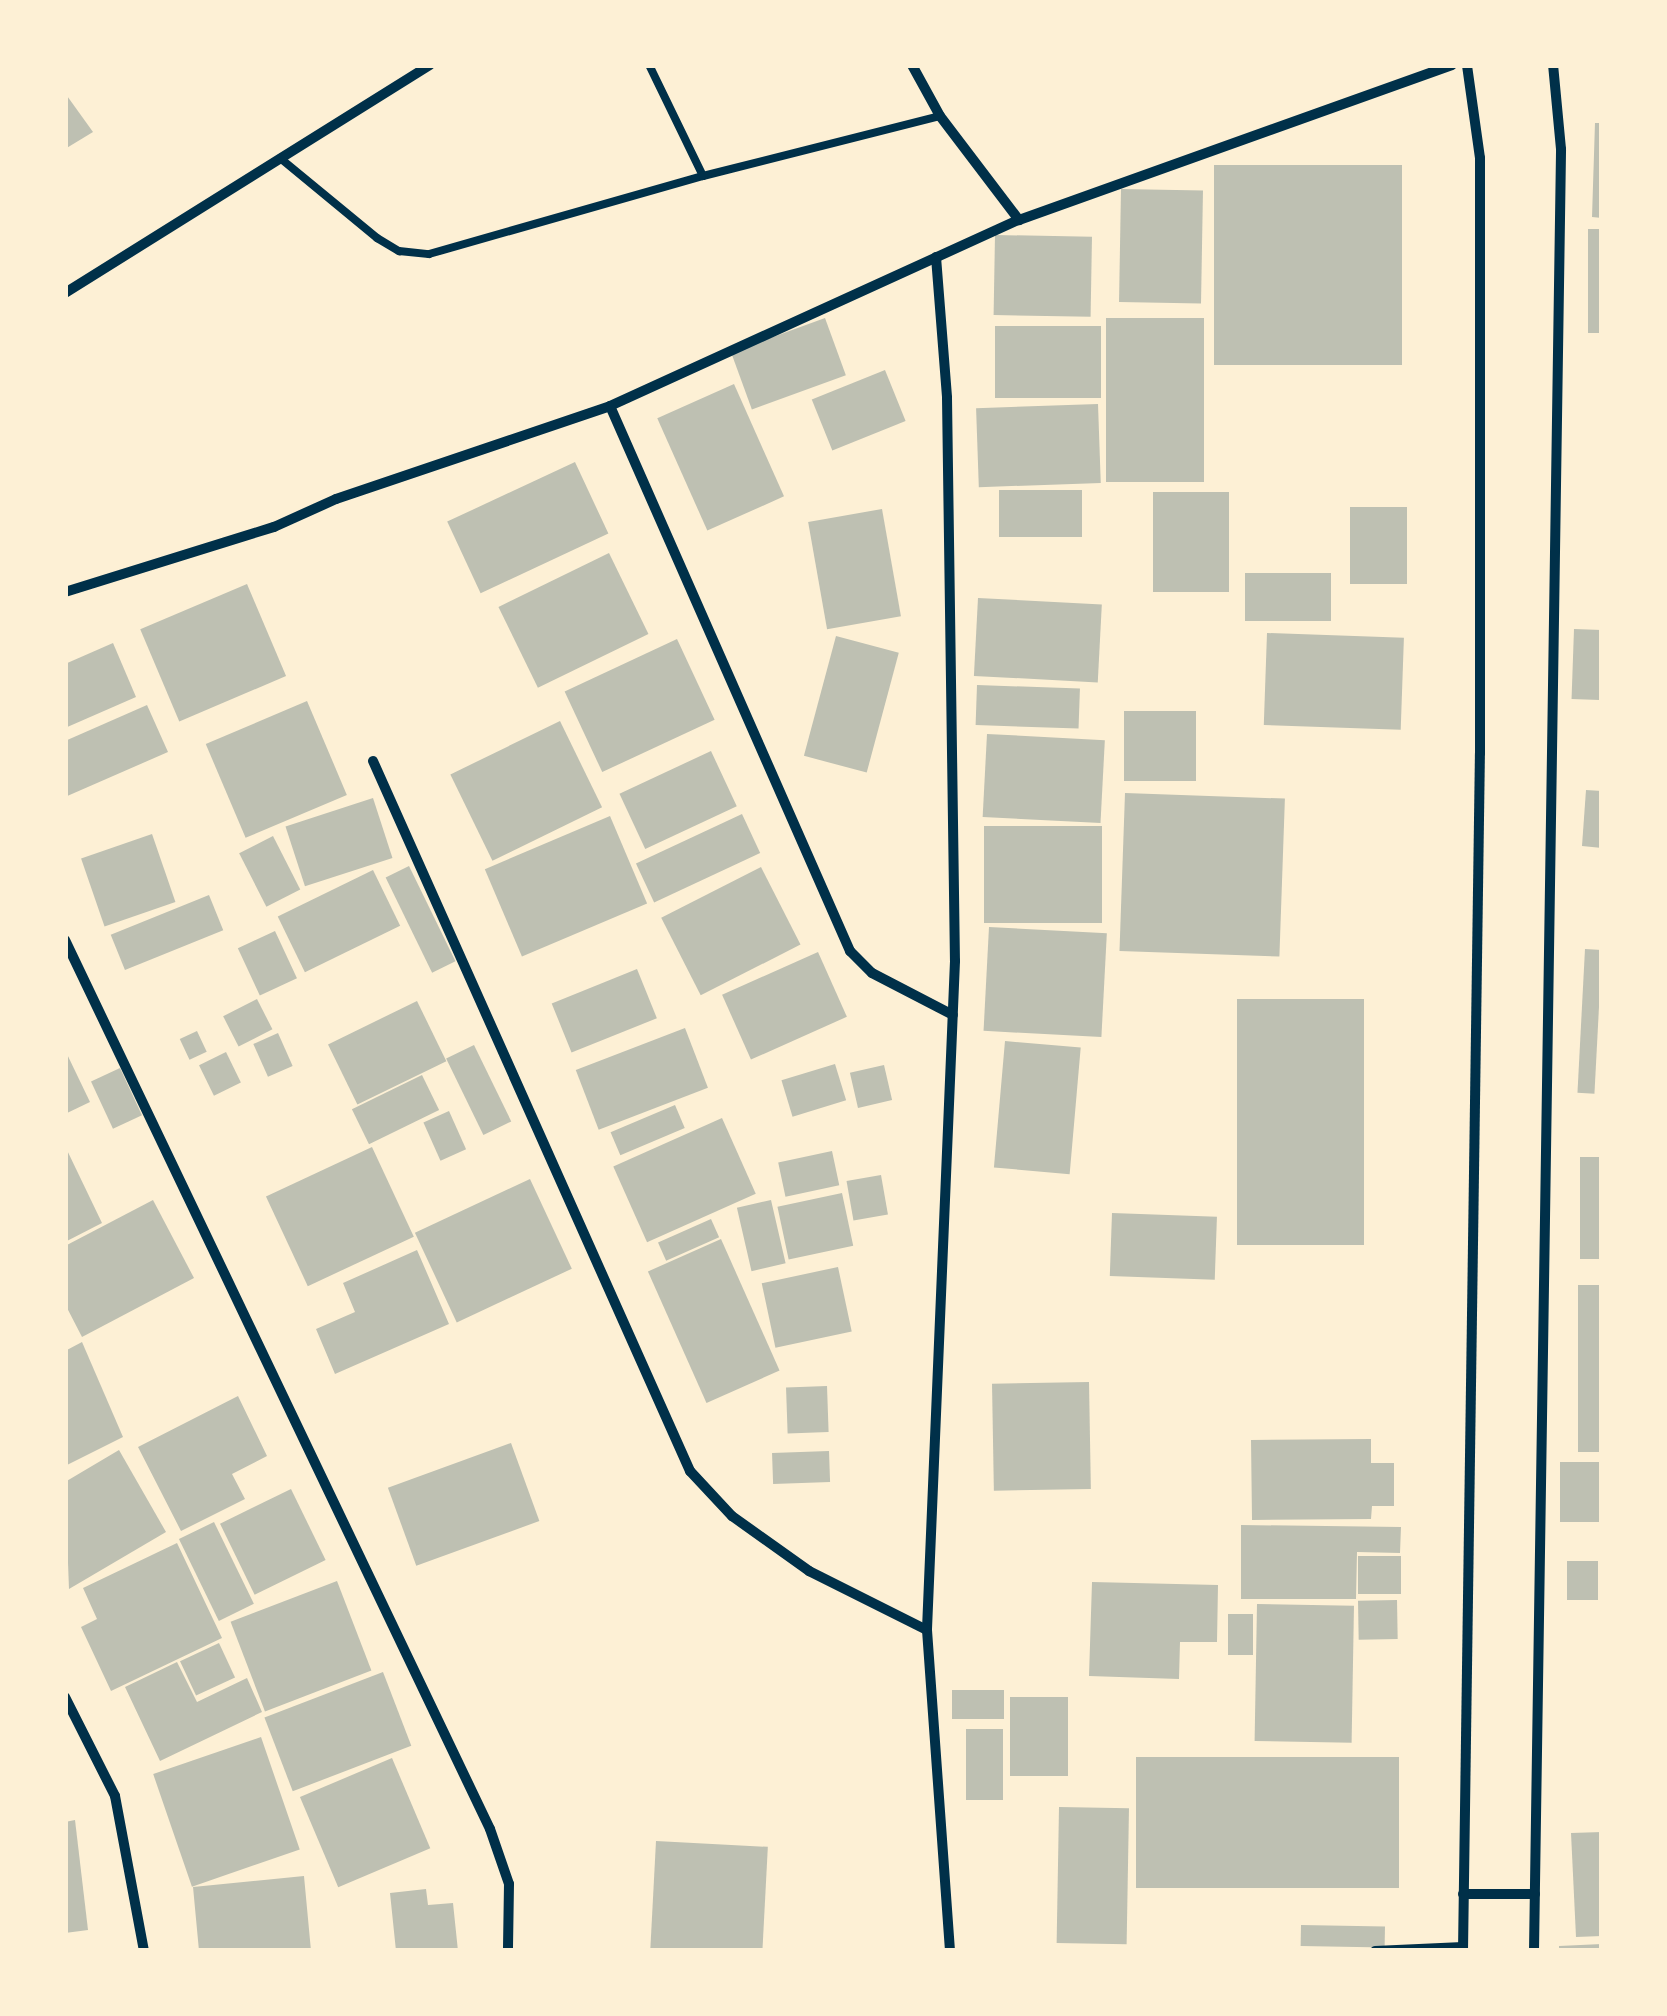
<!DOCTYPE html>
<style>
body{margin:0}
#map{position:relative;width:1667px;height:2016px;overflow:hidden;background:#fdf0d5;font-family:"Archivo Narrow",sans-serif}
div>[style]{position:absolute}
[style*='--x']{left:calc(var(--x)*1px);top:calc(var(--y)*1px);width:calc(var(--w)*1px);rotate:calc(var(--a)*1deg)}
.building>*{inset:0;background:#bec0b2;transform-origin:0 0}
.service>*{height:8px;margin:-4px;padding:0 4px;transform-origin:4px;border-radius:4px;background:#003049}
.minor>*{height:10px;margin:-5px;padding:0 5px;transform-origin:5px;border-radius:5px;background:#003049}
span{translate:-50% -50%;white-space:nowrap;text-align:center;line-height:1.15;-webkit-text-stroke:8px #fdf0d5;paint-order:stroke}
.frame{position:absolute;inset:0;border:68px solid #fdf0d5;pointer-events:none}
</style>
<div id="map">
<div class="building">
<i style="clip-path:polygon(65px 93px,93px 132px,65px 149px)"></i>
<i style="clip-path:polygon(1595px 123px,1602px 123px,1602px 218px,1592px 217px)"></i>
<i style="left:1402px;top:165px;width:200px;height:188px;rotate:90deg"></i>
<i style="left:1121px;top:189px;width:82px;height:113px;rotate:1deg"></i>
<i style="left:1588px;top:229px;width:14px;height:104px"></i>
<i style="left:995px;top:235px;width:97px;height:80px;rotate:1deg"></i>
<i style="left:825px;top:318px;width:61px;height:100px;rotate:70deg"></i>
<i style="left:1204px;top:318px;width:164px;height:98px;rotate:90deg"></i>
<i style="left:1101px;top:326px;width:72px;height:106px;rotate:90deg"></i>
<i style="left:885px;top:370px;width:55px;height:79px;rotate:68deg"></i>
<i style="left:734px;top:384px;width:123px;height:84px;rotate:66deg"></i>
<i style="left:1098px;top:404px;width:79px;height:122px;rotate:88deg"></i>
<i style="left:575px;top:462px;width:79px;height:141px;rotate:65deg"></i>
<i style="left:999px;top:490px;width:83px;height:47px"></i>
<i style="left:1153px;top:492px;width:76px;height:100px"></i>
<i style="left:1350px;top:507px;width:57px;height:77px"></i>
<i style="left:882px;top:509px;width:109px;height:75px;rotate:80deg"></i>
<i style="left:609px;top:553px;width:90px;height:123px;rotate:64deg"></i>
<i style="left:1331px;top:573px;width:48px;height:86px;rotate:90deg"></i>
<i style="left:247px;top:584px;width:100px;height:116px;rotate:67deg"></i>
<i style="left:978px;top:598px;width:124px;height:78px;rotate:3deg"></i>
<i style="left:1574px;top:629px;width:28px;height:70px;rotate:2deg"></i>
<i style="left:1267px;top:633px;width:137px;height:92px;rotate:2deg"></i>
<i style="left:836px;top:636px;width:65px;height:124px;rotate:15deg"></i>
<i style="left:677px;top:639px;width:89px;height:124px;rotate:65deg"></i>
<i style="clip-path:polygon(113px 643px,136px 697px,65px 728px,65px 664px)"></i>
<i style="left:977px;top:685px;width:103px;height:40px;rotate:2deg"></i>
<i style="left:307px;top:701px;width:102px;height:110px;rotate:67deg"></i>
<i style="clip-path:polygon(147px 705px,168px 752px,65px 797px,65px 741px)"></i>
<i style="left:1124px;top:711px;width:72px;height:70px"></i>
<i style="left:560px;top:721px;width:96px;height:122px;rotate:64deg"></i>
<i style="left:987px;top:734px;width:118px;height:83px;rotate:3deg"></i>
<i style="left:711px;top:751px;width:61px;height:101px;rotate:65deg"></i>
<i style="clip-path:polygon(1586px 790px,1602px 791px,1602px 848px,1582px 846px)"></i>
<i style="left:1125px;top:793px;width:160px;height:158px;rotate:2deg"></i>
<i style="left:373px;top:798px;width:63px;height:92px;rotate:72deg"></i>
<i style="left:742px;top:814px;width:43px;height:117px;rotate:65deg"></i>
<i style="left:610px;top:816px;width:95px;height:136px;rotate:67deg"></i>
<i style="left:984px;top:826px;width:118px;height:97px"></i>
<i style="left:152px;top:834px;width:72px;height:75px;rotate:71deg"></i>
<i style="left:273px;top:836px;width:60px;height:38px;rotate:63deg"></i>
<i style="left:409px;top:866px;width:106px;height:26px;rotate:64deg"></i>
<i style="left:761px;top:867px;width:87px;height:112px;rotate:63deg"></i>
<i style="left:373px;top:870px;width:62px;height:106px;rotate:64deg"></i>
<i style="left:209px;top:895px;width:38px;height:106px;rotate:68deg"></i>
<i style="left:989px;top:927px;width:118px;height:104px;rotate:3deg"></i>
<i style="left:275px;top:931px;width:52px;height:41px;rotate:65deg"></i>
<i style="left:1585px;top:949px;width:17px;height:144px;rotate:3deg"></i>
<i style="left:818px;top:952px;width:71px;height:105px;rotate:66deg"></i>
<i style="left:637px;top:969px;width:53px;height:92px;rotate:68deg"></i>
<i style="left:257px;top:999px;width:34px;height:38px;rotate:63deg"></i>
<i style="left:1237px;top:999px;width:127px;height:246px"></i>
<i style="left:417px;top:1001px;width:67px;height:99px;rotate:64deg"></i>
<i style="left:685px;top:1028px;width:64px;height:117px;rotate:69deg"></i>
<i style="left:197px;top:1031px;width:23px;height:19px;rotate:65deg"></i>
<i style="left:278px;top:1033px;width:36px;height:27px;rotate:66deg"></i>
<i style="left:1005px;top:1041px;width:76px;height:127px;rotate:5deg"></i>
<i style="left:474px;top:1045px;width:85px;height:31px;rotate:64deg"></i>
<i style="clip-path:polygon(65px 1050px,90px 1102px,65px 1114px)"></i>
<i style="left:226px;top:1052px;width:34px;height:30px;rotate:64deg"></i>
<i style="left:835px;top:1064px;width:38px;height:56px;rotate:73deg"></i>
<i style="left:884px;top:1065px;width:36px;height:35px;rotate:77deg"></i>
<i style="left:120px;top:1068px;width:52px;height:32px;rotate:65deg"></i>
<i style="left:422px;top:1075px;width:39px;height:78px;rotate:64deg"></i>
<i style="left:675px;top:1105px;width:25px;height:70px;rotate:67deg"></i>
<i style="left:449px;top:1111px;width:42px;height:28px;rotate:66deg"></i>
<i style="left:722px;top:1118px;width:83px;height:119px;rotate:66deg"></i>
<i style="clip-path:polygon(65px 1146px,102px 1223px,65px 1242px)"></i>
<i style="left:372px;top:1147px;width:99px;height:117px;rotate:65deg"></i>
<i style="left:832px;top:1151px;width:35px;height:55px;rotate:78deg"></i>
<i style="left:1580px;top:1157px;width:22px;height:102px"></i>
<i style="left:881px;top:1175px;width:40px;height:35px;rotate:80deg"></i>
<i style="left:530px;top:1179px;width:99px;height:127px;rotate:65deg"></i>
<i style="left:842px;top:1193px;width:54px;height:66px;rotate:78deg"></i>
<i style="clip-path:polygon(153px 1200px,194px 1278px,82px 1337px,65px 1304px,65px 1246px)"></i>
<i style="left:771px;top:1200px;width:65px;height:35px;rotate:77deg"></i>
<i style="left:1112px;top:1213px;width:105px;height:63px;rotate:2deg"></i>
<i style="left:711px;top:1219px;width:20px;height:58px;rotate:66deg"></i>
<i style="left:721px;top:1239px;width:144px;height:80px;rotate:66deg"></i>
<i style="clip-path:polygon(417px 1250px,449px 1324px,335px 1374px,316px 1329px,355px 1312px,343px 1283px)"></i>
<i style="left:838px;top:1267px;width:66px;height:78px;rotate:78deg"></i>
<i style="left:1578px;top:1285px;width:24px;height:167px"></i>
<i style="clip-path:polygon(82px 1342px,123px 1437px,65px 1466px,65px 1351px)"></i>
<i style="left:1089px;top:1382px;width:107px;height:97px;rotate:89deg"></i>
<i style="left:827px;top:1386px;width:46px;height:41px;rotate:88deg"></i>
<i style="clip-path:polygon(238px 1396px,267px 1456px,232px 1474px,245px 1499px,181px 1531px,138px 1447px)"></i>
<i style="clip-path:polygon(1371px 1439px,1371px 1463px,1394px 1463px,1394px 1506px,1372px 1506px,1371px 1519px,1252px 1520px,1251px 1440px)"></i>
<i style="left:511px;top:1443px;width:83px;height:131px;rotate:70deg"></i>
<i style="clip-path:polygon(119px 1450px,166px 1532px,69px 1589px,65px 1482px)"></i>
<i style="left:829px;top:1451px;width:31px;height:57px;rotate:88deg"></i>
<i style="left:1560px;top:1462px;width:42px;height:60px"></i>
<i style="left:291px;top:1489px;width:79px;height:79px;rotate:64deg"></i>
<i style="left:214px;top:1522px;width:91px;height:39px;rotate:64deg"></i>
<i style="clip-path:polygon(1241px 1525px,1401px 1527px,1400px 1553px,1357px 1552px,1356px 1599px,1241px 1599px)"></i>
<i style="clip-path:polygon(177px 1543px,222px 1638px,111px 1691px,81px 1627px,97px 1619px,83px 1588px)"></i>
<i style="left:1401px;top:1556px;width:38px;height:43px;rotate:90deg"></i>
<i style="left:1567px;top:1561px;width:31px;height:39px"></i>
<i style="left:337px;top:1581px;width:96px;height:114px;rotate:69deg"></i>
<i style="clip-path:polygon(1092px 1582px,1218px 1585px,1217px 1642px,1180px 1642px,1179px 1679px,1089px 1676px)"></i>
<i style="left:1397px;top:1600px;width:39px;height:39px;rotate:89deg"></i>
<i style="left:1257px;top:1604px;width:97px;height:137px;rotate:1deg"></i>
<i style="left:1253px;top:1614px;width:41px;height:25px;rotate:90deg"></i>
<i style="left:219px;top:1643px;width:38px;height:43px;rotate:65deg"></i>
<i style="clip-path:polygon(177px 1662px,197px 1702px,247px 1678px,262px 1712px,160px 1761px,125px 1687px)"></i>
<i style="left:383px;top:1672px;width:79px;height:127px;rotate:69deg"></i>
<i style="left:952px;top:1690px;width:52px;height:29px"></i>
<i style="left:1010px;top:1697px;width:58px;height:79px"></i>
<i style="left:966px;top:1729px;width:37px;height:71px"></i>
<i style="left:261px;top:1737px;width:119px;height:114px;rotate:71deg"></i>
<i style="left:1399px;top:1757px;width:131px;height:263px;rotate:90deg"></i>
<i style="left:392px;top:1758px;width:98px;height:100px;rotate:67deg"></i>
<i style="left:1059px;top:1807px;width:70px;height:136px;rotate:1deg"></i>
<i style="clip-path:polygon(75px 1820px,88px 1930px,65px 1933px,65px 1822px)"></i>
<i style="clip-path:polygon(1602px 1832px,1602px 1936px,1576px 1937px,1571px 1833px)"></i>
<i style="left:656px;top:1841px;width:112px;height:110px;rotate:3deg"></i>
<i style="clip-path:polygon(304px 1876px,311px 1951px,199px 1951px,193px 1887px)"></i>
<i style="clip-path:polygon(426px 1889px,428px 1905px,453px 1903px,458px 1951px,396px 1951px,390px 1893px)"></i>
<i style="left:1301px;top:1925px;width:84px;height:21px;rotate:1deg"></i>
<i style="clip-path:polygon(1602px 1944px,1602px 1951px,1559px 1951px,1559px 1946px)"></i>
</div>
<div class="service">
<i style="--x:280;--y:158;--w:126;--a:39.5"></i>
<i style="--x:377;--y:238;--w:26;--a:31"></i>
<i style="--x:399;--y:251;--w:30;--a:6"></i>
<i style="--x:429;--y:254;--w:285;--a:-15.9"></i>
<i style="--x:703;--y:176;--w:123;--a:-115.9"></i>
<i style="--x:703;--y:176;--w:244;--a:-14.2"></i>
</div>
<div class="minor">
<i style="--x:912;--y:65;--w:58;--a:61.2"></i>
<i style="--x:940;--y:116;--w:131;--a:52.8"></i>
<i style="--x:936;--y:257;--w:141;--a:85.5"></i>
<i style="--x:947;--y:398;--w:563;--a:89.19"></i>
<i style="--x:955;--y:961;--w:670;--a:92.4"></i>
<i style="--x:927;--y:1630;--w:322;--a:85.9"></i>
<i style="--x:65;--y:293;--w:430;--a:-32"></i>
<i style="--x:610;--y:406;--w:596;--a:66.23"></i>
<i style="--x:850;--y:951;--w:31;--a:45"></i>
<i style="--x:872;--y:973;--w:91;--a:27.4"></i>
<i style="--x:65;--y:592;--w:219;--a:-17.3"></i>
<i style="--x:274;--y:527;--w:68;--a:-24.3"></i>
<i style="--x:336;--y:499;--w:289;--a:-18.7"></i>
<i style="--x:610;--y:406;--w:449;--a:-24.5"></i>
<i style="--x:1019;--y:220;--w:460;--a:-19.7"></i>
<i style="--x:373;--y:761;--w:778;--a:65.94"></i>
<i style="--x:690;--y:1471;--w:62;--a:47"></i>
<i style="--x:732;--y:1516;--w:95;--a:35.5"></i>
<i style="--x:809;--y:1571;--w:132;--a:26.6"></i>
<i style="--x:65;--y:940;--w:985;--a:64.45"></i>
<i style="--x:490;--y:1829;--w:58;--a:70.9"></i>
<i style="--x:509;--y:1884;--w:67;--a:90.9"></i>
<i style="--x:65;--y:1697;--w:111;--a:63.2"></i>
<i style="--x:115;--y:1796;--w:158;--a:79.4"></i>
<i style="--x:1463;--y:1894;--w:72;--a:0"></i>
<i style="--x:1375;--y:1951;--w:88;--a:-2.6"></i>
<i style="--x:1463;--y:1951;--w:1198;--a:-89.19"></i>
<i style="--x:1480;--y:753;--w:595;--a:-90"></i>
<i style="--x:1480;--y:158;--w:94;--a:-98"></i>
<i style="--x:1534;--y:1951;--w:1802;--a:-89.14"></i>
<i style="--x:1561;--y:149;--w:84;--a:-95.4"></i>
</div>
<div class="frame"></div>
</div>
